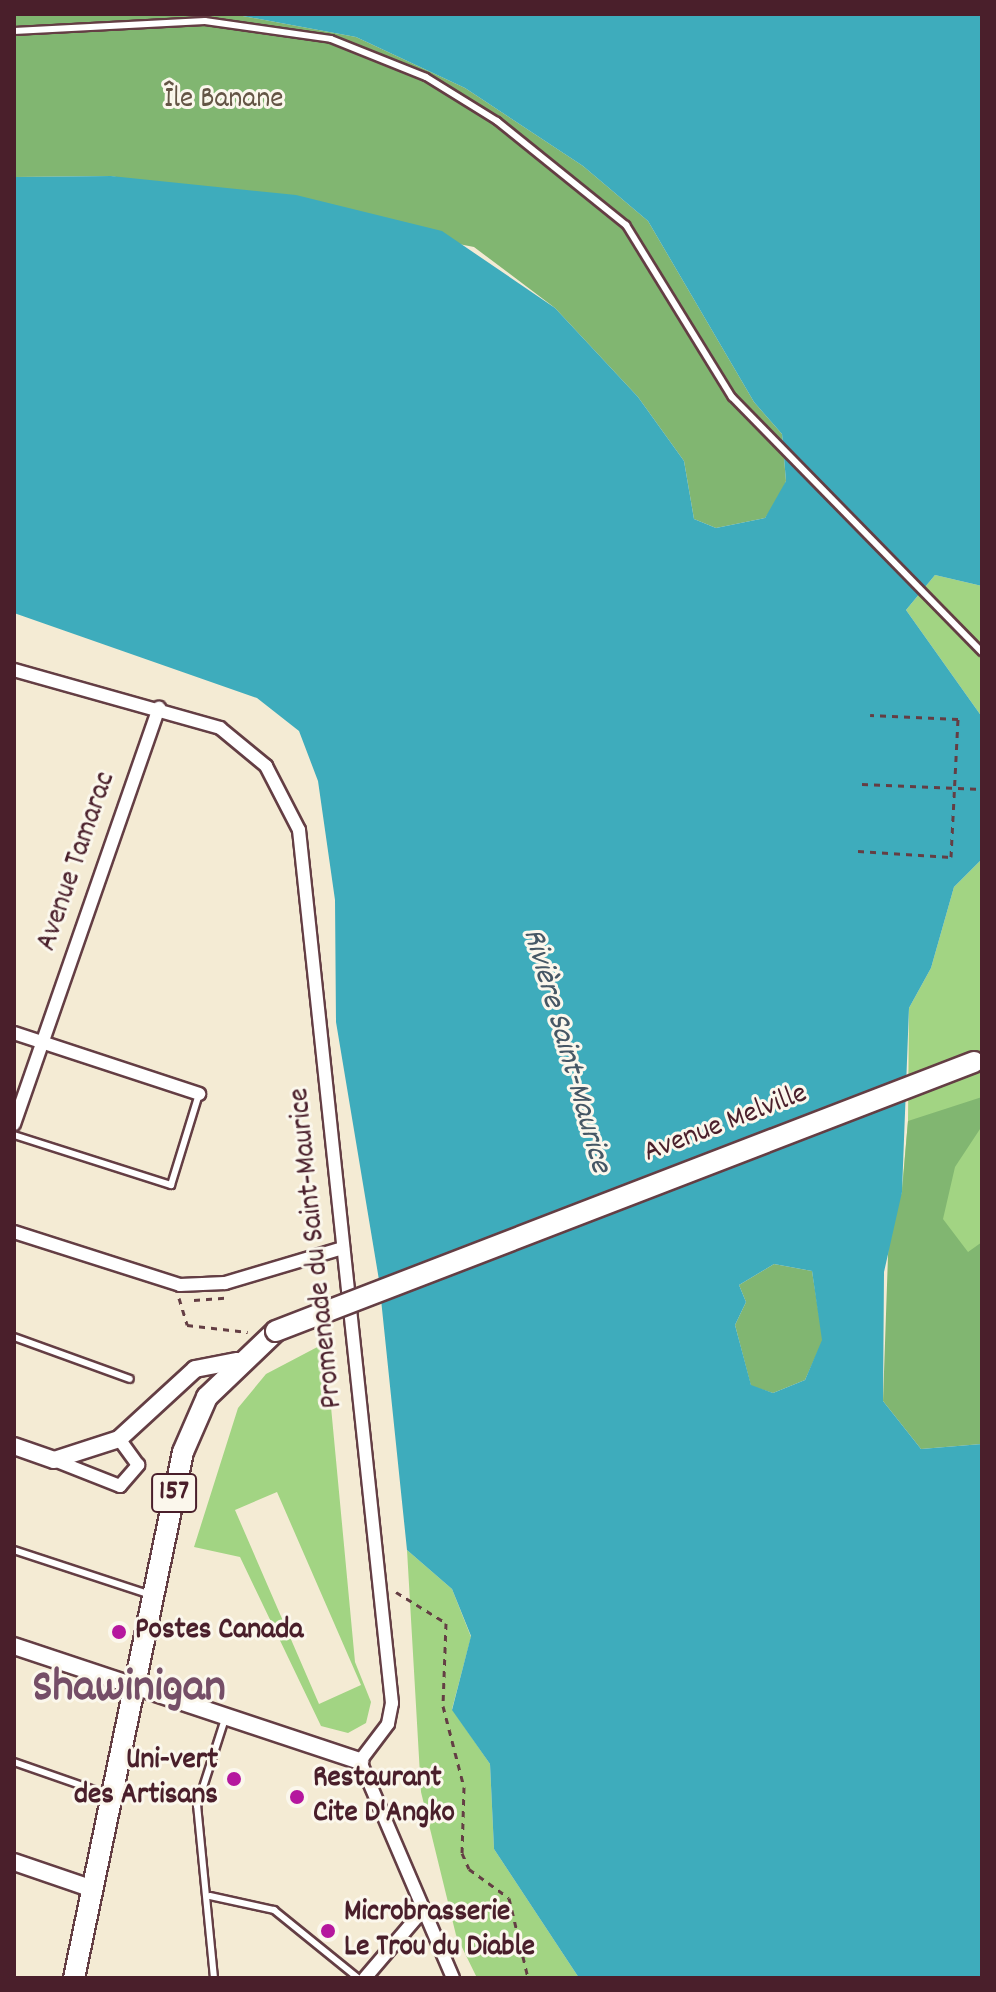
<!DOCTYPE html>
<meta charset="utf-8">
<style>
body{margin:0}
#map{position:relative;width:996px;height:1992px;overflow:hidden;background:#f4ebd4;font-family:Dekko,sans-serif}
div>[style]{position:absolute}
[style*='--x']{left:calc(var(--x)*1px);top:calc(var(--y)*1px);width:calc(var(--w)*1px);rotate:calc(var(--a)*1deg)}
.green>*{inset:0;background:#a2d483}
.forest>*{inset:0;background:#81b671}
.water>*{inset:0;background:#3eacbc}
.path>*{height:3px;margin-top:-1.5px;transform-origin:0;background:repeating-linear-gradient(90deg,#643e44 0 6px,transparent 0 12px)}
.roads{filter:drop-shadow(2px 0 #643e44) drop-shadow(-2px 0 #643e44) drop-shadow(0 2px #643e44) drop-shadow(0 -2px #643e44)}
.service>*{height:6px;margin:-3px;padding:0 3px;transform-origin:3px;border-radius:3px;background:#fff}
.minor>*{height:12px;margin:-6px;padding:0 6px;transform-origin:6px;border-radius:6px;background:#fff}
.tertiary>*{height:16px;margin:-8px;padding:0 8px;transform-origin:8px;border-radius:8px;background:#fff}
.primary>*{height:20px;margin:-10px;padding:0 10px;transform-origin:10px;border-radius:10px;background:#fff}
.bridges{filter:drop-shadow(2px 0 #643e44) drop-shadow(-2px 0 #643e44) drop-shadow(0 2px #643e44) drop-shadow(0 -2px #643e44)}
.primary-bridge>*{height:20px;margin:-10px;padding:0 10px;transform-origin:10px;border-radius:10px;background:#fff}
.dots>*{width:22px;height:22px;translate:-50% -50%;box-sizing:border-box;border:4px solid #fbf7ec;border-radius:50%}
span{translate:-50% -50%;white-space:nowrap;text-align:center;line-height:1.15;-webkit-text-stroke:6px #fbf7ec;paint-order:stroke}
.shield-label span{padding:2px 6px;background:#fbf7ec;border:2px solid;border-radius:6px;-webkit-text-stroke-width:0}
.shield-label{font-size:28px;color:#4a1f2b;font-weight:700}
.park-label{font-size:30px;color:#645545}
.street-label{font-size:30px;color:#4a1f2b}
.poi-label{font-size:30px;color:#4a1f2b;font-weight:700}
.left{translate:0 -50%;text-align:left}
.right{translate:-100% -50%;text-align:right}
.water-label{font-size:32px;color:#455765;font-style:italic}
.town-label{font-size:46px;color:#754e67;font-weight:700}
.frame{position:absolute;inset:0;border:16px solid #4a1f2b;pointer-events:none}
</style>
<div id="map">
<div class="green">
<i style="clip-path:polygon(935px 575px,982px 586px,982px 717px,906px 610px)"></i>
<i style="clip-path:polygon(982px 859px,982px 1444px,886px 1366px,908px 1121px,909px 1008px,931px 968px,954px 887px)"></i>
<i style="clip-path:polygon(evenodd,325px 1343px,355px 1662px,371px 1702px,366px 1723px,348px 1733px,321px 1726px,240px 1557px,194px 1547px,238px 1408px,266px 1374px,325px 1343px,277px 1492px,361px 1685px,319px 1704px,235px 1510px,277px 1492px)"></i>
<i style="clip-path:polygon(407px 1550px,452px 1589px,471px 1637px,452px 1709px,490px 1764px,494px 1849px,579px 1978px,477px 1978px,456px 1935px,421px 1792px)"></i>
</div>
<div class="forest">
<i style="clip-path:polygon(14px 14px,232px 14px,356px 37px,465px 88px,583px 166px,648px 221px,754px 402px,782px 434px,786px 481px,779px 499px,765px 518px,716px 528px,694px 519px,684px 461px,638px 397px,555px 308px,474px 247px,111px 176px,14px 177px)"></i>
<i style="clip-path:polygon(982px 1097px,982px 1126px,955px 1167px,943px 1219px,968px 1252px,982px 1242px,982px 1444px,921px 1449px,883px 1401px,889px 1227px,902px 1192px,908px 1121px)"></i>
<i style="clip-path:polygon(774px 1264px,812px 1271px,823px 1340px,805px 1380px,773px 1393px,751px 1386px,735px 1325px,746px 1302px,739px 1285px)"></i>
</div>
<div class="water">
<i style="clip-path:polygon(evenodd,232px 14px,982px 14px,982px 586px,935px 575px,906px 610px,982px 717px,982px 859px,954px 887px,931px 968px,909px 1008px,902px 1192px,884px 1272px,883px 1401px,921px 1449px,982px 1444px,982px 1978px,579px 1978px,494px 1849px,490px 1764px,452px 1710px,471px 1636px,452px 1589px,407px 1550px,379px 1280px,336px 1022px,335px 900px,318px 781px,299px 731px,257px 698px,14px 613px,14px 177px,111px 176px,296px 195px,442px 231px,555px 308px,638px 397px,684px 461px,694px 519px,716px 528px,765px 518px,786px 481px,782px 434px,754px 402px,648px 221px,583px 166px,465px 88px,356px 37px,232px 14px,774px 1264px,812px 1271px,822px 1340px,805px 1380px,773px 1393px,751px 1385px,735px 1325px,746px 1302px,739px 1285px,774px 1264px)"></i>
</div>
<div class="path">
<i style="--x:862;--y:784;--w:120;--a:2.4"></i>
<i style="--x:858;--y:851;--w:93;--a:3.7"></i>
<i style="--x:951;--y:857;--w:138;--a:-87.1"></i>
<i style="--x:958;--y:719;--w:88;--a:-177.4"></i>
<i style="--x:179;--y:1298;--w:28;--a:73"></i>
<i style="--x:187;--y:1325;--w:61;--a:6.5"></i>
<i style="--x:194;--y:1300;--w:31;--a:-4"></i>
<i style="--x:396;--y:1592;--w:59;--a:31.8"></i>
<i style="--x:446;--y:1623;--w:83;--a:92.1"></i>
<i style="--x:443;--y:1706;--w:84;--a:75.5"></i>
<i style="--x:464;--y:1787;--w:66;--a:91.7"></i>
<i style="--x:462;--y:1853;--w:17;--a:66"></i>
<i style="--x:469;--y:1869;--w:49;--a:35.9"></i>
<i style="--x:509;--y:1898;--w:82;--a:76.6"></i>
</div>
<div class="roads">
<div class="service">
<i style="--x:14;--y:31;--w:191;--a:-3"></i>
<i style="--x:205;--y:21;--w:127;--a:8.1"></i>
<i style="--x:331;--y:39;--w:102;--a:21.8"></i>
<i style="--x:426;--y:77;--w:84;--a:31.8"></i>
<i style="--x:497;--y:121;--w:166;--a:38.9"></i>
<i style="--x:626;--y:225;--w:202;--a:58.4"></i>
<i style="--x:732;--y:397;--w:357;--a:45.6"></i>
<i style="--x:14;--y:1135;--w:165;--a:17.7"></i>
<i style="--x:171;--y:1185;--w:95;--a:-72.9"></i>
<i style="--x:14;--y:1337;--w:123;--a:19.9"></i>
<i style="--x:14;--y:1550;--w:144;--a:18.2"></i>
<i style="--x:14;--y:1762;--w:101;--a:19.2"></i>
<i style="--x:210;--y:1896;--w:66;--a:12.3"></i>
<i style="--x:274;--y:1910;--w:108;--a:39"></i>
<i style="--x:214;--y:1978;--w:173;--a:-95.6"></i>
<i style="--x:197;--y:1806;--w:91;--a:-72.2"></i>
</div>
<div class="minor">
<i style="--x:14;--y:670;--w:214;--a:15.7"></i>
<i style="--x:220;--y:728;--w:60;--a:39.6"></i>
<i style="--x:266;--y:766;--w:72;--a:62.7"></i>
<i style="--x:299;--y:830;--w:878;--a:83.92"></i>
<i style="--x:392;--y:1703;--w:21;--a:101"></i>
<i style="--x:388;--y:1724;--w:46;--a:127.1"></i>
<i style="--x:360;--y:1761;--w:236;--a:66.8"></i>
<i style="--x:14;--y:1033;--w:195;--a:18.2"></i>
<i style="--x:14;--y:1124;--w:441;--a:-70.8"></i>
<i style="--x:14;--y:1232;--w:174;--a:17.7"></i>
<i style="--x:180;--y:1285;--w:45;--a:-2.5"></i>
<i style="--x:225;--y:1283;--w:123;--a:-16.5"></i>
<i style="--x:54;--y:1460;--w:71;--a:21.5"></i>
<i style="--x:120;--y:1486;--w:28;--a:-49"></i>
<i style="--x:138;--y:1465;--w:32;--a:-126"></i>
<i style="--x:365;--y:1978;--w:89;--a:-49.5"></i>
</div>
<div class="tertiary">
<i style="--x:14;--y:1446;--w:42;--a:19.3"></i>
<i style="--x:54;--y:1460;--w:68;--a:-17.9"></i>
<i style="--x:119;--y:1439;--w:103;--a:-42.6"></i>
<i style="--x:195;--y:1369;--w:43;--a:-10.8"></i>
<i style="--x:14;--y:1646;--w:365;--a:18.4"></i>
<i style="--x:14;--y:1862;--w:80;--a:18.9"></i>
</div>
<div class="primary">
<i style="--x:74;--y:1978;--w:537;--a:-78.29"></i>
<i style="--x:183;--y:1452;--w:60;--a:-66.4"></i>
<i style="--x:207;--y:1397;--w:95;--a:-43.7"></i>
</div>
</div>
<div class="bridges">
<div class="primary-bridge">
<i style="--x:276;--y:1331;--w:748;--a:-21.08"></i>
</div>
</div>
<div class="dots">
<i style="left:119px;top:1632px;background:#b5179e"></i>
<i style="left:234px;top:1779px;background:#b5179e"></i>
<i style="left:297px;top:1797px;background:#b5179e"></i>
<i style="left:328px;top:1931px;background:#b5179e"></i>
</div>
<div class="shield-label">
<span style="left:174px;top:1493px">157</span>
</div>
<div class="park-label">
<span style="left:224px;top:101px">Île Banane</span>
</div>
<div class="street-label">
<span style="left:78px;top:862px;rotate:-71deg">Avenue Tamarac</span>
<span style="left:726px;top:1125px;rotate:-21deg">Avenue Melville</span>
<span style="left:318px;top:1248px;rotate:-96deg">Promenade du Saint-Maurice</span>
</div>
<div class="poi-label">
<span class="left" style="left:135px;top:1632px">Postes Canada</span>
<span class="right" style="left:218px;top:1779px">Uni-vert<br>des Artisans</span>
<span class="left" style="left:313px;top:1797px">Restaurant<br>Cite D'Angko</span>
<span class="left" style="left:344px;top:1931px">Microbrasserie<br>Le Trou du Diable</span>
</div>
<div class="water-label">
<span style="left:565px;top:1051px;rotate:74deg">Rivière Saint-Maurice</span>
</div>
<div class="town-label">
<span style="left:129px;top:1690px">Shawinigan</span>
</div>
<div class="frame"></div>
</div>
